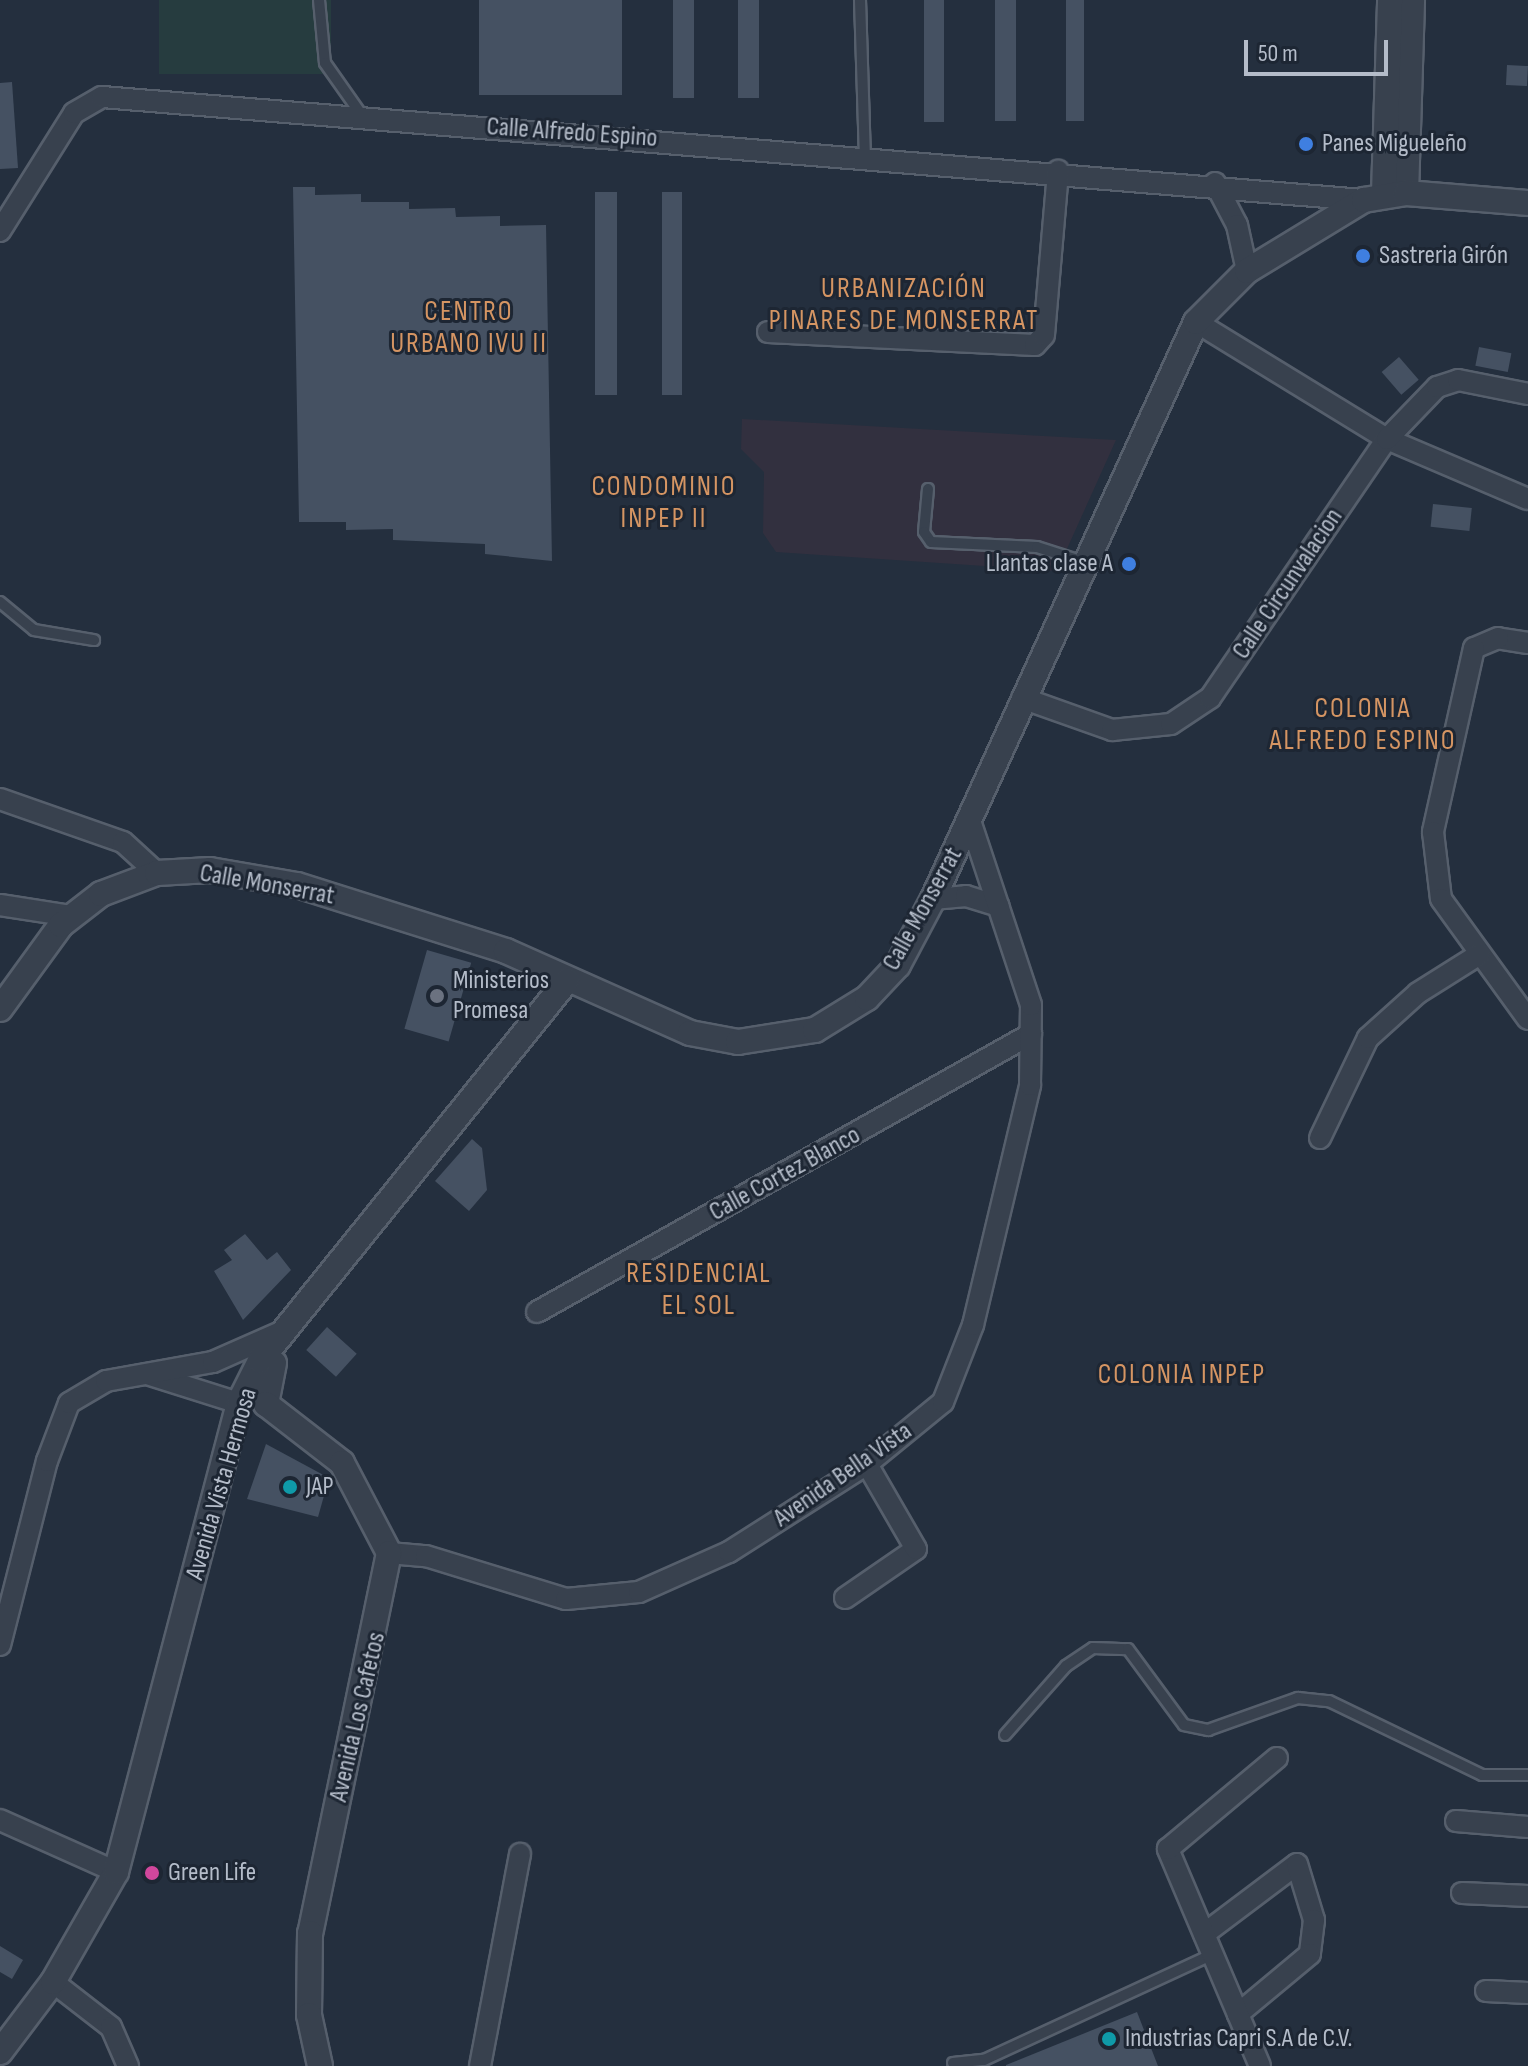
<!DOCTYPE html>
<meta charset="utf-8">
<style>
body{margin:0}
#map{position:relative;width:1528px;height:2066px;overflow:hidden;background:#242f3e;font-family:"Sofia Sans Condensed",sans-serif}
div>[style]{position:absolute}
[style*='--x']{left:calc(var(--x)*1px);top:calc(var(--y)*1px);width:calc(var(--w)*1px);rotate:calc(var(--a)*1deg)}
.medical>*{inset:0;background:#32303f}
.green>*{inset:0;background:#263c3f;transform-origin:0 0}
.building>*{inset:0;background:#455162;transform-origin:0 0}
.roads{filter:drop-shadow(2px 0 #565f6c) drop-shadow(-2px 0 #565f6c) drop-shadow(0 2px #565f6c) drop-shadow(0 -2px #565f6c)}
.service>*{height:10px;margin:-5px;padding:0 5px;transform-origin:5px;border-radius:5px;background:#38414e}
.minor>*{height:20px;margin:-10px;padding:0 10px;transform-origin:10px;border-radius:10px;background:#38414e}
.tertiary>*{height:24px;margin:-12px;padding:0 12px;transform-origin:12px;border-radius:12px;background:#38414e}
.dots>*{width:22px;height:22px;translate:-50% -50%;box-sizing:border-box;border:4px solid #1d2633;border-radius:50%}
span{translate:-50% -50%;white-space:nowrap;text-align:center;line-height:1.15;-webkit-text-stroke:6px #1d2633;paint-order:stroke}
.street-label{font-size:26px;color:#b4bcc9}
.poi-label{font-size:26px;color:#b4bcc9}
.left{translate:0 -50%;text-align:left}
.right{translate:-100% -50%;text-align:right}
.neighbourhood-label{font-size:28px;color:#d59563;letter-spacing:2px}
.scale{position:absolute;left:1244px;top:40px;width:144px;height:36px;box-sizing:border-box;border:4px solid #b4bcc9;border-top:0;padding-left:10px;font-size:24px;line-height:28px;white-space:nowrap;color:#b4bcc9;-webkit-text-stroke:6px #1d2633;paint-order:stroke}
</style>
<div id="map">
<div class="medical">
<i style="clip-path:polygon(742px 419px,1116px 440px,1057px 571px,776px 552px,763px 533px,764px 472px,741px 449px)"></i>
</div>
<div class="green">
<i style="left:159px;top:0;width:172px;height:74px"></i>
</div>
<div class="building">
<i style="left:479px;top:0;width:143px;height:95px"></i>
<i style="left:673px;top:0;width:21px;height:98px"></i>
<i style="left:738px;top:0;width:21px;height:98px"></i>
<i style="left:924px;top:0;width:20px;height:122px"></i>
<i style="left:995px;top:0;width:21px;height:121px"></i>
<i style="left:1066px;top:0;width:18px;height:121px"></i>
<i style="left:1507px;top:65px;width:21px;height:20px;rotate:3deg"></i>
<i style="clip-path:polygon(12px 82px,18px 168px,0 169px,0 83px)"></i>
<i style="clip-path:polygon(293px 187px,315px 187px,315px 195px,361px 194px,361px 202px,409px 202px,409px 209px,455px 208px,456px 217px,500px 216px,500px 226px,546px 225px,552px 561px,485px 554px,485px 544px,393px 540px,393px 529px,346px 530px,346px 522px,299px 522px)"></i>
<i style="left:595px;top:192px;width:22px;height:203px"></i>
<i style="left:682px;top:192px;width:203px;height:20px;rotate:90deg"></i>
<i style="left:1479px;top:347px;width:33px;height:19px;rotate:11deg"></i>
<i style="left:1399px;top:357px;width:30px;height:23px;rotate:49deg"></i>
<i style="left:1433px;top:504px;width:39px;height:23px;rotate:6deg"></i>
<i style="left:427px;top:950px;width:46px;height:82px;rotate:16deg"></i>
<i style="clip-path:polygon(472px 1139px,482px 1148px,487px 1190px,469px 1211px,435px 1181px)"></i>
<i style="clip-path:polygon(245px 1234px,267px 1260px,277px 1252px,291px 1270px,243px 1320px,214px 1271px,232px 1260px,224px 1250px)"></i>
<i style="left:327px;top:1327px;width:40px;height:31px;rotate:42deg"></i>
<i style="clip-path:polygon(266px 1444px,329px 1478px,318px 1517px,247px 1499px)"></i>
<i style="clip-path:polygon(0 1946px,23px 1960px,12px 1979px,0 1972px)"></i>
<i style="clip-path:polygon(1137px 2012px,1158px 2066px,1006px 2066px,1006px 2065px)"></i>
</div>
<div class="roads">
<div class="service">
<i style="--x:319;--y:0;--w:63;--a:84.6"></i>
<i style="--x:325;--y:63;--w:66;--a:54.9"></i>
<i style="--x:860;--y:0;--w:156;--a:88.2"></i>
<i style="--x:928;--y:489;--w:43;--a:95.3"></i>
<i style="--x:924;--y:532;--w:12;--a:55"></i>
<i style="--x:931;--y:542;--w:106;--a:2.7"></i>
<i style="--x:1037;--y:547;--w:49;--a:17.7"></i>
<i style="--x:0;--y:602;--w:44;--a:39.5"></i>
<i style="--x:34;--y:630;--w:61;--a:9.5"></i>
<i style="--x:1005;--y:1735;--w:92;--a:-48.5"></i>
<i style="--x:1066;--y:1666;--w:32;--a:-34"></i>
<i style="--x:1093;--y:1648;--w:35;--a:2"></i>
<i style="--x:1128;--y:1649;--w:94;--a:53.6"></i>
<i style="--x:1184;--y:1725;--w:25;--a:12"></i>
<i style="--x:1208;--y:1730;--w:96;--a:-19.6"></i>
<i style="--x:1298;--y:1698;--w:31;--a:6"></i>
<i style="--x:1329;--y:1701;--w:170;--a:25.8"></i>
<i style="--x:1482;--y:1775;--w:46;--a:0"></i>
<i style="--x:953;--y:2063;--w:31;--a:-6"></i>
<i style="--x:984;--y:2060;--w:252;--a:-24.8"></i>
</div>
<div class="minor">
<i style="--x:1215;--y:183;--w:47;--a:62.4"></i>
<i style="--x:1237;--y:225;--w:47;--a:77.7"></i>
<i style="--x:0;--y:231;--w:139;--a:-57.9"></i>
<i style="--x:74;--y:113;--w:32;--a:-30"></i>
<i style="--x:102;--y:97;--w:1266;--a:4.67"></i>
<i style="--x:1196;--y:322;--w:224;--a:31.5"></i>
<i style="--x:1387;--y:439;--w:153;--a:23.1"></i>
<i style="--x:768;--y:332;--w:267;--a:2.8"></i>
<i style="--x:1035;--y:345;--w:13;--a:-48"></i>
<i style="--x:1044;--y:335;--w:165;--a:-85.1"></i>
<i style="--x:1528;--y:643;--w:30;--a:-171"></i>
<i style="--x:1498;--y:638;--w:26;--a:157"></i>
<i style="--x:1474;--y:648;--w:189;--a:102.6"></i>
<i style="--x:1433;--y:832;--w:67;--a:83.2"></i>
<i style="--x:1441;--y:899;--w:148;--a:54.1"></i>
<i style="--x:1022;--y:698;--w:96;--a:19.6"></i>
<i style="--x:1112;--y:730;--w:59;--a:-5.8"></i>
<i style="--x:1171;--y:724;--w:47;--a:-33.7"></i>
<i style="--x:1210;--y:698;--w:314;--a:-55.7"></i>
<i style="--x:1387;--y:439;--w:72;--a:-46.1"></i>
<i style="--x:1437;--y:387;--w:22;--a:-18"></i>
<i style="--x:1458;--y:380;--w:71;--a:11.3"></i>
<i style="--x:0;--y:799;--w:130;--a:19.3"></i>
<i style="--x:123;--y:842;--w:46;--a:42.4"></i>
<i style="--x:933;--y:899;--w:33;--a:-5"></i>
<i style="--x:966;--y:896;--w:34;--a:17"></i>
<i style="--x:0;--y:905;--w:71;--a:8.9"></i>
<i style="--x:1320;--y:1138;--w:111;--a:-64.4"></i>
<i style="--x:1368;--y:1038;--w:67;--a:-42"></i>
<i style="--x:1418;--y:993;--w:73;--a:-32.2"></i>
<i style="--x:537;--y:1312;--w:567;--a:-29.37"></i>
<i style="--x:150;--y:1375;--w:93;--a:17.5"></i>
<i style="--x:389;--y:1553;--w:37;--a:5"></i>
<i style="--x:426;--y:1556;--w:146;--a:17.1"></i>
<i style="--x:566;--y:1599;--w:73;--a:-5.5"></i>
<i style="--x:639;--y:1592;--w:98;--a:-24"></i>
<i style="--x:729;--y:1552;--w:164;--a:-32.5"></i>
<i style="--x:867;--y:1464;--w:98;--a:-39.2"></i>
<i style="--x:943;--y:1402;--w:83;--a:-68.7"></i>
<i style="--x:973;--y:1325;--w:247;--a:-76.6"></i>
<i style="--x:1030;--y:1085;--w:80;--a:-89.3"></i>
<i style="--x:1031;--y:1005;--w:194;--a:-108.3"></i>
<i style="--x:845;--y:1598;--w:86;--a:-34.6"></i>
<i style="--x:916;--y:1549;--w:98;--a:-120"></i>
<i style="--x:0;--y:1645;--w:190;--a:-75.7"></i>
<i style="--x:47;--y:1461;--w:62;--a:-69.2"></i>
<i style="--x:69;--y:1403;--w:43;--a:-30.7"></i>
<i style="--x:106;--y:1381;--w:109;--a:-10.1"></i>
<i style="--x:213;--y:1362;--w:77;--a:-23.9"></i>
<i style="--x:0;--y:1820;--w:127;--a:24.1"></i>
<i style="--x:1456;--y:1821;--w:72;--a:4.8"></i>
<i style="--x:1462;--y:1893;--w:66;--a:2.6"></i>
<i style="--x:1204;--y:1934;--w:116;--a:-37"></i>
<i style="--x:1297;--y:1864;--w:59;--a:73.1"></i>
<i style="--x:1314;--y:1920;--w:34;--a:97"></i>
<i style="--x:1310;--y:1954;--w:94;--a:140.2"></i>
<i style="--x:53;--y:1982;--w:73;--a:37.8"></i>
<i style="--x:111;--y:2027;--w:43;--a:66.4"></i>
<i style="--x:1486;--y:1991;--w:42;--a:2.7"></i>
<i style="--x:480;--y:2066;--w:216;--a:-79.3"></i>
<i style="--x:1260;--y:2066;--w:236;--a:-113"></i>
<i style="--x:1168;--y:1849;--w:142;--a:-39.9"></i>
</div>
<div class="tertiary">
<i style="--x:1406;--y:193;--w:193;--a:-88.2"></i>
<i style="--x:1384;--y:194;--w:194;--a:-88.2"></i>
<i style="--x:0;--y:1009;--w:104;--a:-54"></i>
<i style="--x:61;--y:925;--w:51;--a:-37.8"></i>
<i style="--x:101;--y:894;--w:60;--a:-20.6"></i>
<i style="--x:157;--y:873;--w:53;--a:-3.2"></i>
<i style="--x:210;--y:870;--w:88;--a:9.8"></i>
<i style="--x:297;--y:885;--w:219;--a:17.5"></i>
<i style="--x:506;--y:951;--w:201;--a:24"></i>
<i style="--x:690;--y:1033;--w:49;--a:10.6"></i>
<i style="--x:738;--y:1042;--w:78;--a:-8.9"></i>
<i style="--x:815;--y:1030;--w:61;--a:-31.6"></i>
<i style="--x:867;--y:998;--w:45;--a:-46.8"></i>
<i style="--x:898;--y:965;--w:75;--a:-62.1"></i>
<i style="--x:933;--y:899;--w:634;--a:-65.5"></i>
<i style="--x:1196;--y:322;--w:72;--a:-45"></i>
<i style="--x:1247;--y:271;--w:137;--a:-31.3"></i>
<i style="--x:1364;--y:200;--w:43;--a:-9.5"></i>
<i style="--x:1406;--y:193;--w:122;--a:4.7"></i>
<i style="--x:274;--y:1363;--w:42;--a:101"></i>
<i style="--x:266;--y:1404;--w:96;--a:37.8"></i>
<i style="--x:342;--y:1463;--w:102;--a:62.4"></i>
<i style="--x:389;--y:1553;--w:388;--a:101.7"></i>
<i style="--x:310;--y:1933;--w:82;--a:90.7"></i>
<i style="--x:309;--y:2015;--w:52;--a:77.8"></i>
<i style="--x:0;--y:2052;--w:88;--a:-52.9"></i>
<i style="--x:53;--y:1982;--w:127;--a:-60.2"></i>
<i style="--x:116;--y:1872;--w:485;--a:-75.3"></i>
<i style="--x:239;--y:1403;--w:47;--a:-63.4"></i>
<i style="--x:260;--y:1361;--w:489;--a:-51.1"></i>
</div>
</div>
<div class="dots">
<i style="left:1306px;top:144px;background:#3f7fe0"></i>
<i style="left:1363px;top:256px;background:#3f7fe0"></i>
<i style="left:1129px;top:564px;background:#3f7fe0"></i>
<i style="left:437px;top:996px;background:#6b7280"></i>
<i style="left:290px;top:1487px;background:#0f9aa8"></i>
<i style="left:152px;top:1873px;background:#d1479c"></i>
<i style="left:1109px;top:2039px;background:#0f9aa8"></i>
</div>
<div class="street-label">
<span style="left:572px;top:133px;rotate:4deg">Calle Alfredo Espino</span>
<span style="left:1288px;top:584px;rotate:-56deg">Calle Circunvalacion</span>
<span style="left:267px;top:885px;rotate:10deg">Calle Monserrat</span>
<span style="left:923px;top:909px;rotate:-61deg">Calle Monserrat</span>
<span style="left:785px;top:1174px;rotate:-29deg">Calle Cortez Blanco</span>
<span style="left:843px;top:1475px;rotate:-35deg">Avenida Bella Vista</span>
<span style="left:222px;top:1484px;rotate:-74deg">Avenida Vista Hermosa</span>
<span style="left:358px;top:1717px;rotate:-77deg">Avenida Los Cafetos</span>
</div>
<div class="poi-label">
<span class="left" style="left:1322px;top:144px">Panes Migueleño</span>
<span class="left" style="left:1379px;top:256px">Sastreria Girón</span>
<span class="right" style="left:1113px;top:564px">Llantas clase A</span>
<span class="left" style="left:453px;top:996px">Ministerios<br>Promesa</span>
<span class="left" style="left:306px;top:1487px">JAP</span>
<span class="left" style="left:168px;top:1873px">Green Life</span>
<span class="left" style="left:1125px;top:2039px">Industrias Capri S.A de C.V.</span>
</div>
<div class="neighbourhood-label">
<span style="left:904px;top:305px">URBANIZACIÓN<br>PINARES DE MONSERRAT</span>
<span style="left:469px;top:328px">CENTRO<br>URBANO IVU II</span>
<span style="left:664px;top:503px">CONDOMINIO<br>INPEP II</span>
<span style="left:1363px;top:725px">COLONIA<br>ALFREDO ESPINO</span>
<span style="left:699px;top:1290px">RESIDENCIAL<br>EL SOL</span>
<span style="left:1182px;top:1375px">COLONIA INPEP</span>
</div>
<div class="scale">50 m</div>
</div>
